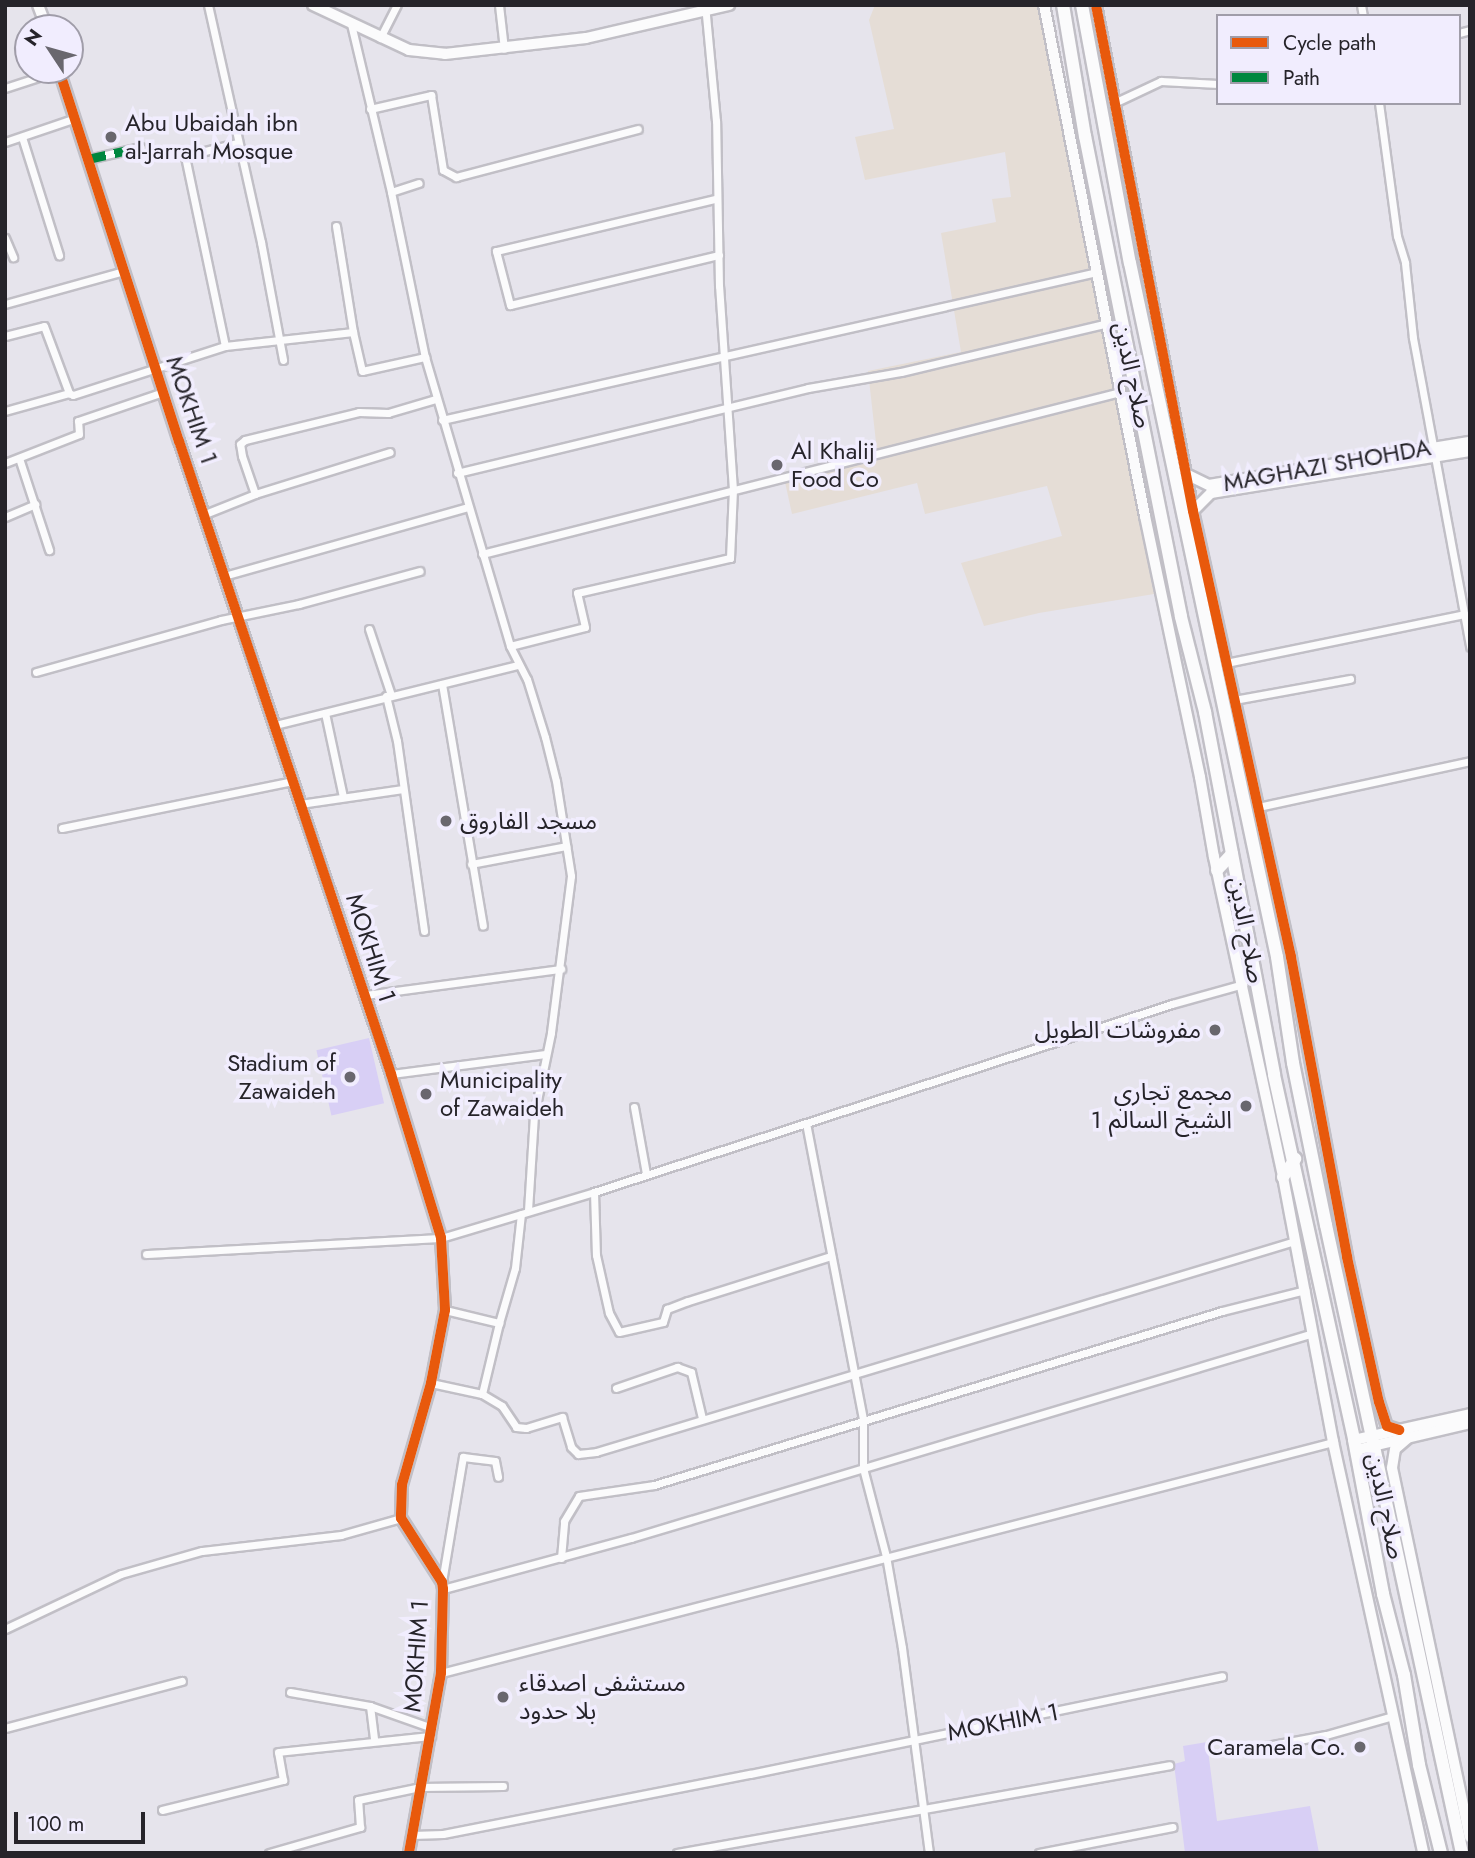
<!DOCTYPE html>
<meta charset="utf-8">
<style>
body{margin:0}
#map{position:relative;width:1475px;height:1858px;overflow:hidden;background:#e6e4ec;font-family:Jost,"Noto Sans Arabic",sans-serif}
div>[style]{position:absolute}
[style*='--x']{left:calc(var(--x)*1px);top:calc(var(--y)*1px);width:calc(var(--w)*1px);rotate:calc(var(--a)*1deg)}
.industrial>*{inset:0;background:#e5ddd6}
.green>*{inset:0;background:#d8cff5;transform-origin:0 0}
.roads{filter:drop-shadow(2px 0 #c1bfc6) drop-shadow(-2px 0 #c1bfc6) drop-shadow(0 2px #c1bfc6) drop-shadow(0 -2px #c1bfc6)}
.street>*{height:7px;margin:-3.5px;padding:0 3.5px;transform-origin:3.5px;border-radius:3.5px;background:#fbfbfc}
.secondary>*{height:10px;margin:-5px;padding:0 5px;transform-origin:5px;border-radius:5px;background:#fbfbfc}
.highway>*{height:12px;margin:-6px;padding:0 6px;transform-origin:6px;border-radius:6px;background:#fbfbfc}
.quiet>*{height:9px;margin-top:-4.5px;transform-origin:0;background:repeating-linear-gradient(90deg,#00873e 0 18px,transparent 0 27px)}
.cycleway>*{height:10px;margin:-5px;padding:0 5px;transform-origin:5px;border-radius:5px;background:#e8590c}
.dots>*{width:19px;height:19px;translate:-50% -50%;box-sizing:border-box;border:4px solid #f1edfe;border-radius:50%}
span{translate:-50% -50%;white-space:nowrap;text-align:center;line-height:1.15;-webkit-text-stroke:7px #f1edfe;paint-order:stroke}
.poi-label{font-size:24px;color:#26242a}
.left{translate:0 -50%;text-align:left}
.right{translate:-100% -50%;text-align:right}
.street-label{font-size:24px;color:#26242a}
.frame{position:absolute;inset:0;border:7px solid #26242a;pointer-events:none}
.legend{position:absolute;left:1216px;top:14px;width:245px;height:91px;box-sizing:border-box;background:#f1edfe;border:2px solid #a09da9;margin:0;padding:9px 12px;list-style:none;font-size:21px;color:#26242a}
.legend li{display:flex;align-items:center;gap:14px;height:35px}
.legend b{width:35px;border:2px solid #a09da9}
.north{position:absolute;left:14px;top:14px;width:70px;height:70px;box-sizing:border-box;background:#f1edfe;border:2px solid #a09da9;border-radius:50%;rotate:306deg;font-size:19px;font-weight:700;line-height:28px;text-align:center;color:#26242a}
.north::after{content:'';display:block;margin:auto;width:24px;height:32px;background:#69676e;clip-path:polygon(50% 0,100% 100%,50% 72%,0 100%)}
.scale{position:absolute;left:14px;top:1812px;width:131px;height:32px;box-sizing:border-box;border:4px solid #26242a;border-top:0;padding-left:9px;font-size:21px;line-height:24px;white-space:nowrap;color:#26242a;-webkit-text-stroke:5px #f1edfe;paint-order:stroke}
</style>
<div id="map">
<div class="industrial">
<i style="clip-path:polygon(875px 5px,1038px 5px,1154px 594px,1039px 613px,984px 626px,961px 563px,1062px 536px,1047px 486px,925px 514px,917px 483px,792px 514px,785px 482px,878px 460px,868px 371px,961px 352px,941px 233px,996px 222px,992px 199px,1011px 197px,1005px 152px,865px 180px,855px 137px,894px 129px,869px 20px)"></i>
</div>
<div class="green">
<i style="left:369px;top:1038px;width:67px;height:54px;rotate:77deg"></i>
<i style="clip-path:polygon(1207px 1742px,1217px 1821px,1310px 1806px,1319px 1853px,1185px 1853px,1174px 1764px,1185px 1761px,1183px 1746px)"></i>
</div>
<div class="roads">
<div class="street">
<i style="--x:208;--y:5;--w:243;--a:77.4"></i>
<i style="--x:261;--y:242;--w:120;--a:79.4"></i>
<i style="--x:499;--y:5;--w:44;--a:83.5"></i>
<i style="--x:1361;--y:5;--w:11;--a:80"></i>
<i style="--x:351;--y:24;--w:173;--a:76.6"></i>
<i style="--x:391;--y:192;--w:29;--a:-18"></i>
<i style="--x:1459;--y:33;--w:11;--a:-15"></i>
<i style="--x:380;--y:38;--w:37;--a:-63"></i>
<i style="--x:5;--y:88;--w:58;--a:-18.1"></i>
<i style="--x:1114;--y:103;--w:52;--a:-25.1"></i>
<i style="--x:1161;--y:81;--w:57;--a:3"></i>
<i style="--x:1379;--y:103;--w:134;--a:82.3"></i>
<i style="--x:1397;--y:236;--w:28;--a:73"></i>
<i style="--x:1405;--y:263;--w:75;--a:83.9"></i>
<i style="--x:1413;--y:338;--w:314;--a:79.5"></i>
<i style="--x:370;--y:109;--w:63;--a:-12.9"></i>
<i style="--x:431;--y:95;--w:76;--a:80.9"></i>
<i style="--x:443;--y:170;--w:15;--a:28"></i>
<i style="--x:456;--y:177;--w:188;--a:-14.8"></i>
<i style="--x:22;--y:137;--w:124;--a:72.6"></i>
<i style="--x:5;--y:142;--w:72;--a:-18.7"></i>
<i style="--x:88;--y:159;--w:54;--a:-12.8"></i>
<i style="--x:391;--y:192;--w:168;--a:78.4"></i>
<i style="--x:715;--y:199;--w:225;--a:166.6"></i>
<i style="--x:496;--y:251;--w:56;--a:75.5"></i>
<i style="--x:510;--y:305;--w:215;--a:-13.5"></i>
<i style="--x:336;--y:226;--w:107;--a:80.9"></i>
<i style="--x:5;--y:238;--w:21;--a:67"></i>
<i style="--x:5;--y:304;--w:123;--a:-15.5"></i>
<i style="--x:5;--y:336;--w:40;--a:-14.4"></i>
<i style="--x:44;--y:326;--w:72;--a:69.5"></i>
<i style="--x:225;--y:346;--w:194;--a:-101.9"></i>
<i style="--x:185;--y:156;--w:54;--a:-14"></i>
<i style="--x:5;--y:411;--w:66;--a:-15.7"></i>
<i style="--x:69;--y:393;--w:4;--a:27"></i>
<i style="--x:73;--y:395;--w:160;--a:-17.9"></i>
<i style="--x:225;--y:346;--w:129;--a:-6.2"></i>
<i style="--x:353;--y:332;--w:40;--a:77"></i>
<i style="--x:362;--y:371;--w:65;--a:-12.5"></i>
<i style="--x:425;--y:357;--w:301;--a:73.6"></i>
<i style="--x:510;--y:646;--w:37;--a:63"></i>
<i style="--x:527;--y:679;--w:61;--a:72.8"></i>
<i style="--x:545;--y:737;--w:45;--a:76"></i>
<i style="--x:556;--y:781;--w:96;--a:81"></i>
<i style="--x:571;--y:876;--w:158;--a:97.3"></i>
<i style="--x:551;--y:1033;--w:84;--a:101.7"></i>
<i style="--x:534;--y:1115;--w:96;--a:93.6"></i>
<i style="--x:442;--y:420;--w:672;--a:-12.73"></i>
<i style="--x:19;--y:458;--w:97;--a:71.9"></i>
<i style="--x:5;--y:463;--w:79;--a:-21.4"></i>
<i style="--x:79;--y:434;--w:13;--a:-94"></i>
<i style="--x:78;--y:421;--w:90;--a:-18.8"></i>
<i style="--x:457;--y:473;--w:361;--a:-13.6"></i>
<i style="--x:808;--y:388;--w:94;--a:-9.8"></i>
<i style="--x:901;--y:372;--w:213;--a:-13.3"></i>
<i style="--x:255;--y:494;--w:40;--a:-108.9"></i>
<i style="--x:242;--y:456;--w:12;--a:-99"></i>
<i style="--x:240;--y:444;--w:6;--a:-39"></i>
<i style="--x:245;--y:440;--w:117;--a:-13.8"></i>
<i style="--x:359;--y:412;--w:29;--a:2"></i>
<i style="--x:388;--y:413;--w:50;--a:-16.3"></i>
<i style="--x:205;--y:514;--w:54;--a:-21.8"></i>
<i style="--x:255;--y:494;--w:141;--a:-17.3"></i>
<i style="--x:5;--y:517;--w:33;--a:-23"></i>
<i style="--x:482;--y:554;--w:658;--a:-14.25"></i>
<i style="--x:224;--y:576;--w:254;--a:-15.8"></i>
<i style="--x:369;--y:629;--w:70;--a:71.6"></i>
<i style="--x:510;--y:646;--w:77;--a:-14.2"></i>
<i style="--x:585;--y:627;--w:35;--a:-103"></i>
<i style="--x:577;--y:593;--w:157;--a:-12.9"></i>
<i style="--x:730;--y:558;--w:68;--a:-87.5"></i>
<i style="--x:733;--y:490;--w:204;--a:-93.9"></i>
<i style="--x:719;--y:286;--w:165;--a:-91"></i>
<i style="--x:716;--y:121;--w:117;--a:-95.4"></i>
<i style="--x:1226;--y:663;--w:243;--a:-11.6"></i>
<i style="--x:36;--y:672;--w:192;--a:-15.7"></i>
<i style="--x:221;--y:620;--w:80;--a:-11.6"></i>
<i style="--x:299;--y:604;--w:125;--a:-15.3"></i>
<i style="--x:442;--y:684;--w:245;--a:80.4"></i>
<i style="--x:386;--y:696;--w:46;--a:76.3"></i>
<i style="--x:397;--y:741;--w:192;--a:81.9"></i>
<i style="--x:1234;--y:700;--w:118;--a:-10.3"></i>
<i style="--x:325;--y:713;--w:86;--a:77.9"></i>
<i style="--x:275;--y:725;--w:250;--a:-13.9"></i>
<i style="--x:300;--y:804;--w:104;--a:-8.3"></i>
<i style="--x:1258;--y:807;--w:217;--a:-12.2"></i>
<i style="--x:62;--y:828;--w:235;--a:-11.5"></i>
<i style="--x:471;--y:864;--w:97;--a:-10.7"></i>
<i style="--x:365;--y:995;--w:198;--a:-7.6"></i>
<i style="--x:391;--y:1074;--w:156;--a:-7.4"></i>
<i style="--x:634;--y:1107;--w:68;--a:79.8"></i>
<i style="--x:806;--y:1123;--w:302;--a:79.1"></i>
<i style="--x:863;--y:1420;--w:48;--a:90"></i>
<i style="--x:863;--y:1468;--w:91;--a:75.4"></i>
<i style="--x:886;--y:1556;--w:93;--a:80.1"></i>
<i style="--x:902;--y:1648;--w:207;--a:82.5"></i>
<i style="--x:594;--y:1192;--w:63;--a:88.2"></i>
<i style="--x:596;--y:1255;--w:59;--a:77.4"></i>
<i style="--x:609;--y:1313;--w:21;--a:62"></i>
<i style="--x:619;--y:1332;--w:45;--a:-12.8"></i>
<i style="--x:663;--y:1322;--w:14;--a:-73"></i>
<i style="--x:667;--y:1309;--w:22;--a:-21"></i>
<i style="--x:688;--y:1301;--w:150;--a:-17.5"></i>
<i style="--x:146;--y:1254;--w:295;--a:-3.1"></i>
<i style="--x:441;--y:1238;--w:160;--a:-16.7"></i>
<i style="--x:594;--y:1192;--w:608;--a:-18.02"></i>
<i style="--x:1172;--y:1004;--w:74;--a:-15.7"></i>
<i style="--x:445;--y:1310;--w:56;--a:13.5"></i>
<i style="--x:499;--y:1323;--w:73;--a:103.5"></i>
<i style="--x:499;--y:1323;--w:57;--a:-73.8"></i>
<i style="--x:515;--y:1268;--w:54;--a:-83.7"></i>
<i style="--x:431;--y:1383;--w:52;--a:12.2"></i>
<i style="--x:482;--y:1394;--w:23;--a:31"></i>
<i style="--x:502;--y:1406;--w:25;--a:56"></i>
<i style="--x:516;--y:1427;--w:10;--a:6"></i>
<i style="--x:526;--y:1428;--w:38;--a:-17"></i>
<i style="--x:562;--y:1417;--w:31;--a:73"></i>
<i style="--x:571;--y:1447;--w:10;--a:45"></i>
<i style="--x:578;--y:1454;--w:18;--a:-6"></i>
<i style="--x:596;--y:1452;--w:730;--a:-16.8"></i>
<i style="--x:616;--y:1388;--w:65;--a:-19"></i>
<i style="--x:677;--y:1367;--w:15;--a:20"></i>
<i style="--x:691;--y:1372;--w:47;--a:76.6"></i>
<i style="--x:561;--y:1558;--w:37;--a:-85"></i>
<i style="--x:564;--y:1521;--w:29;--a:-59"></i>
<i style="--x:579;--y:1496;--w:76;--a:-8.3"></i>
<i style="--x:654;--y:1485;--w:594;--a:-17.03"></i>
<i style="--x:1222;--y:1311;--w:86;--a:-14.2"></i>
<i style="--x:442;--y:1582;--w:127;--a:-80.5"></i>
<i style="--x:463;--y:1457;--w:32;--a:7"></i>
<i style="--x:495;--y:1461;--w:16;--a:79"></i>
<i style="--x:443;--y:1589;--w:195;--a:-15.2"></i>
<i style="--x:631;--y:1538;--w:712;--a:-16.73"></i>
<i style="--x:5;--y:1629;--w:128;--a:-25.4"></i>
<i style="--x:121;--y:1574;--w:84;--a:-15.9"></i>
<i style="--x:202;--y:1551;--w:140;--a:-6.6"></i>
<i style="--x:341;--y:1535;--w:62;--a:-15.8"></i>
<i style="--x:441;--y:1673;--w:921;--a:-14.52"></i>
<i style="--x:290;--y:1692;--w:81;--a:9.9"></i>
<i style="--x:370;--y:1706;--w:66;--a:19.5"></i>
<i style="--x:370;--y:1706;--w:34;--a:83"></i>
<i style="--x:5;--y:1728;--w:183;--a:-14.9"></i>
<i style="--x:1251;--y:1749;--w:76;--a:-10.6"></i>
<i style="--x:1326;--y:1735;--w:70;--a:-15.8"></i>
<i style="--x:162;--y:1810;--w:125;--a:-13.9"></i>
<i style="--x:283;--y:1780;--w:28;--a:-100"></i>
<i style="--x:278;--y:1752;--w:154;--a:-6"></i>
<i style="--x:412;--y:1835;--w:31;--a:-2"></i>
<i style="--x:443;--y:1834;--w:313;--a:-11.1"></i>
<i style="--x:750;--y:1774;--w:482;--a:-11.7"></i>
<i style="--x:269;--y:1853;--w:95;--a:-15.9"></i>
<i style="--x:360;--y:1827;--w:27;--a:-94"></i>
<i style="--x:358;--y:1800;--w:63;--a:-11.8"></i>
<i style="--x:420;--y:1787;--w:83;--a:-0.7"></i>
<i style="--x:677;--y:1853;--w:500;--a:-10.1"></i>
<i style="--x:1039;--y:1853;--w:136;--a:-11"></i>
</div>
<div class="secondary">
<i style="--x:38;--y:5;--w:25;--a:69"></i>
<i style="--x:313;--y:5;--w:106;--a:25.1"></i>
<i style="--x:409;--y:50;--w:36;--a:6"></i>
<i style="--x:445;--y:54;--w:142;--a:-6.5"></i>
<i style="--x:586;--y:38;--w:147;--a:-13"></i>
<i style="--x:1044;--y:5;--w:521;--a:78.82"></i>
<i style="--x:1145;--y:516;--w:267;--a:78.1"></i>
<i style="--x:1200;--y:777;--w:81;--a:80.1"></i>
<i style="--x:1214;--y:857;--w:327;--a:77.8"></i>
<i style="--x:1283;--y:1177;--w:270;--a:79.3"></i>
<i style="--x:1333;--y:1442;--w:421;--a:77.6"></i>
<i style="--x:1096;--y:5;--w:515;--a:79.15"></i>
<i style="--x:1193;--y:511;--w:457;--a:77.6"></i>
<i style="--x:1291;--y:957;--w:305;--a:79.4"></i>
<i style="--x:1347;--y:1257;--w:148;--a:77.6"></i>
<i style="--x:1379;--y:1402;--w:25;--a:72"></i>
<i style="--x:1387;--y:1426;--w:13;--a:18"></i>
<i style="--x:59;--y:70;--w:390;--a:72.1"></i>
<i style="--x:179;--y:441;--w:668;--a:71.48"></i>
<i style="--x:391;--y:1074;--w:171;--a:73"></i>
<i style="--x:441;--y:1238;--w:72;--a:86.8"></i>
<i style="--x:445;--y:1310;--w:74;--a:100.9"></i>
<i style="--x:431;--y:1383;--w:106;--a:105.9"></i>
<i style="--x:402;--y:1485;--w:33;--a:92"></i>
<i style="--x:401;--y:1518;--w:76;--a:57.4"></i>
<i style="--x:442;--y:1582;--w:7;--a:82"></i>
<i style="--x:443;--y:1589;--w:84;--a:91.4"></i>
<i style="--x:441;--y:1673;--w:183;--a:100.1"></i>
<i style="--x:1186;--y:474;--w:25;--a:26"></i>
<i style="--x:1209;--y:485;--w:265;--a:-9.4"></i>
<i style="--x:1193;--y:511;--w:25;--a:-45"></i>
<i style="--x:1211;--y:493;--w:262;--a:-9.2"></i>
<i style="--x:1409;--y:1437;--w:18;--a:139"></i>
<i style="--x:1395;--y:1449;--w:19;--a:99"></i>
<i style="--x:1392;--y:1468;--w:377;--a:78.1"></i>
<i style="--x:1354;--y:1440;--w:119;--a:-12.6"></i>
<i style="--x:1356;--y:1450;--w:117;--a:-13.3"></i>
</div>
<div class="highway">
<i style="--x:1063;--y:5;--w:133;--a:80.5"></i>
<i style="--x:1085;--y:136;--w:490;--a:78.7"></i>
<i style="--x:1181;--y:617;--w:98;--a:75.8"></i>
<i style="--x:1205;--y:712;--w:369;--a:79.2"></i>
<i style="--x:1274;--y:1075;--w:374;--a:77.6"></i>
<i style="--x:1354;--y:1440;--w:157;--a:79.3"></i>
<i style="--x:1383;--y:1594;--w:84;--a:75.5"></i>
<i style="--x:1404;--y:1675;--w:91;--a:80.5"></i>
<i style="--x:1419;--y:1765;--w:91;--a:76"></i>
<i style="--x:1082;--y:5;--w:262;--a:79.5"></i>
<i style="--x:1130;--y:263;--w:709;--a:78.04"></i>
<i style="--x:1277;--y:957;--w:107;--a:81.4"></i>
<i style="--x:1293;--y:1063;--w:165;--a:78.5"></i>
<i style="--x:1326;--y:1225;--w:643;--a:77.78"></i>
<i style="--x:1217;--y:870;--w:22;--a:-47"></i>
<i style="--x:1283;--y:1177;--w:22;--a:-56"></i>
</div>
</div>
<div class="quiet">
<i style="--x:88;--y:159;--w:54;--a:-12.8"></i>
</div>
<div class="cycleway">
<i style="--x:1096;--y:5;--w:515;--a:79.15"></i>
<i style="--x:1193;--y:511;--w:457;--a:77.6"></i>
<i style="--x:1291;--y:957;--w:305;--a:79.4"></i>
<i style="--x:1347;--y:1257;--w:148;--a:77.6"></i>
<i style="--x:1379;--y:1402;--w:25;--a:72"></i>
<i style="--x:1387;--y:1426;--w:13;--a:18"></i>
<i style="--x:59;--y:70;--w:390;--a:72.1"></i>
<i style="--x:179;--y:441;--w:668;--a:71.48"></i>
<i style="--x:391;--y:1074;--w:171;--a:73"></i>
<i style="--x:441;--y:1238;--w:72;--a:86.8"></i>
<i style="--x:445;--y:1310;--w:74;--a:100.9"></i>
<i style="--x:431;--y:1383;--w:106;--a:105.9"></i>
<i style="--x:402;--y:1485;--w:33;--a:92"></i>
<i style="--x:401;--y:1518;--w:76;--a:57.4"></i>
<i style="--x:442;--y:1582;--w:7;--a:82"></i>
<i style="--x:443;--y:1589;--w:84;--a:91.4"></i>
<i style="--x:441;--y:1673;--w:183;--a:100.1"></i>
</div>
<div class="dots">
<i style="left:111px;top:137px;background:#69676e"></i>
<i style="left:777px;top:465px;background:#69676e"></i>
<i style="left:446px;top:821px;background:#69676e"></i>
<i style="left:1215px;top:1030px;background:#69676e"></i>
<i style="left:350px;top:1077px;background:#69676e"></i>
<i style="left:426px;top:1094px;background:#69676e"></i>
<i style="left:1246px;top:1106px;background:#69676e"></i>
<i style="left:503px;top:1697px;background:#69676e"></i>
<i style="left:1360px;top:1747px;background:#69676e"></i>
</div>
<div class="poi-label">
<span class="left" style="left:125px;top:137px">Abu Ubaidah ibn<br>al-Jarrah Mosque</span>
<span class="left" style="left:791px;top:465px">Al Khalij<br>Food Co</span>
<span class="left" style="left:460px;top:821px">مسجد الفاروق</span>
<span class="right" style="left:1201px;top:1030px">مفروشات الطويل</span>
<span class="right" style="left:336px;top:1077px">Stadium of<br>Zawaideh</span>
<span class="left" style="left:440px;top:1094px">Municipality<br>of Zawaideh</span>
<span class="right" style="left:1232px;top:1106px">مجمع تجاري<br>الشيخ السالم 1</span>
<span class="left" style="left:519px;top:1697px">مستشفى اصدقاء<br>بلا حدود</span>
<span class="right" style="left:1346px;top:1747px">Caramela Co.</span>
</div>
<div class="street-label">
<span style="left:1133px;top:375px;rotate:78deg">صلاح الدين</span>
<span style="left:192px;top:410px;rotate:71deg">MOKHIM 1</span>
<span style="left:1327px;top:465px;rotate:-10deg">MAGHAZI SHOHDA</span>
<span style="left:1247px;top:930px;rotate:79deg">صلاح الدين</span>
<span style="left:371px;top:948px;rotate:72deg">MOKHIM 1</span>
<span style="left:1386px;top:1506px;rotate:78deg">صلاح الدين</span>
<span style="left:416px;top:1656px;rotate:-86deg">MOKHIM 1</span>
<span style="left:1003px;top:1722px;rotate:-11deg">MOKHIM 1</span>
</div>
<div class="frame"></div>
<ul class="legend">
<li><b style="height:9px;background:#e8590c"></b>Cycle path</li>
<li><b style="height:9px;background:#00873e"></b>Path</li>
</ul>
<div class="north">N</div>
<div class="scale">100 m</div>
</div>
